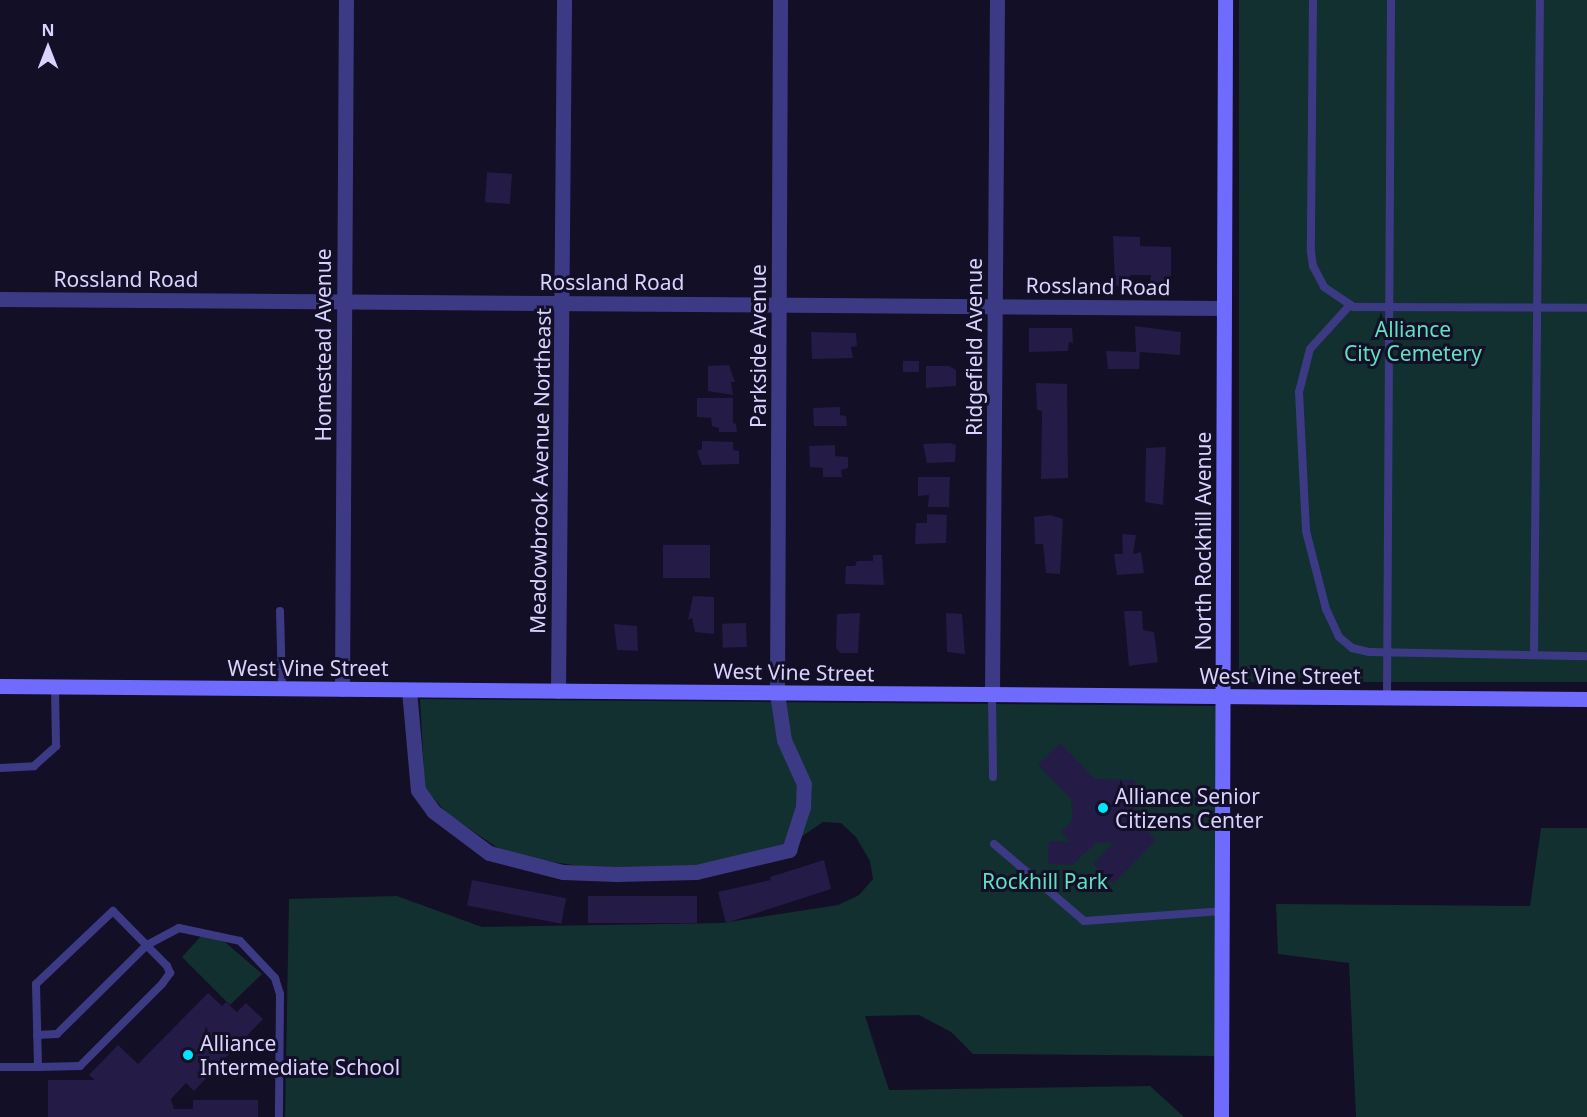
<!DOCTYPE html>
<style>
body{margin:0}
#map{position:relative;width:1587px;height:1117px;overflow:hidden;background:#130f26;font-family:"Noto Sans",sans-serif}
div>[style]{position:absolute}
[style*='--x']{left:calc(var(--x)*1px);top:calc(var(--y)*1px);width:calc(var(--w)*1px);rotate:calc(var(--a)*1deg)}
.green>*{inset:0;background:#12302f;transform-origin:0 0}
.building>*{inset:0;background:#241b47;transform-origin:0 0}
.lane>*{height:8px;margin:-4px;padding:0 4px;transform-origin:4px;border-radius:4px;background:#3d3a85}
.street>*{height:15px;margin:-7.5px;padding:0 7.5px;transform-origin:7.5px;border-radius:7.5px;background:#3d3a85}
.secondary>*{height:15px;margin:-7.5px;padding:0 7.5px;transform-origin:7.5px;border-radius:7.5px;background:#6f6bff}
.dots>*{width:16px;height:16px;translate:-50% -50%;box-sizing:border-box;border:3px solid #130f26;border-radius:50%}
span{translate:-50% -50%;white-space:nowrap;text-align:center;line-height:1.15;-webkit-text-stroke:6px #130f26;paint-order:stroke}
.street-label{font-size:21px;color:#d9d4ff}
.park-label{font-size:21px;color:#5fe0c0}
.poi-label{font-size:21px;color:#d9d4ff}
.left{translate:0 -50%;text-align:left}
.north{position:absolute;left:18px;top:18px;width:60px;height:60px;-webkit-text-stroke:4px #130f26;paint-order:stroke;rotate:0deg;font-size:16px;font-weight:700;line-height:24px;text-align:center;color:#d9d4ff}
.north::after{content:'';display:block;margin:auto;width:21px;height:27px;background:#d9d4ff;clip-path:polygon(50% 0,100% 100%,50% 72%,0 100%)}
</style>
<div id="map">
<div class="green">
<i style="left:1239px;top:0;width:348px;height:682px"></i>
<i style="clip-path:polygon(420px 699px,1219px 706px,1217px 1056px,973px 1054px,951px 1032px,919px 1015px,865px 1016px,889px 1090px,1150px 1086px,1184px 1117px,285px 1117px,289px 899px,397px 896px,482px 927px,722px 923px,838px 905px,859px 895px,873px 879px,870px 861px,856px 837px,841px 823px,823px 822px,788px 846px,708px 867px,592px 868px,508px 855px,448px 814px,425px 789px)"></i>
<i style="clip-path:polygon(1541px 828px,1587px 828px,1587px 1117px,1356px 1117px,1349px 963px,1278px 954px,1276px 904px,1530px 906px)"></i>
<i style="clip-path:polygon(201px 936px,225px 942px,262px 974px,230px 1005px,182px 957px)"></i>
</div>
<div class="building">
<i style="left:512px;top:174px;width:30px;height:25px;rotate:94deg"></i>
<i style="clip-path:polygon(1113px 236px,1140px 237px,1140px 246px,1171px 247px,1171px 283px,1150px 283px,1151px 275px,1130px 275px,1130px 286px,1115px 286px)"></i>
<i style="clip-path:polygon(1135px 326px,1181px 332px,1180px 355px,1140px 352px,1139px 369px,1108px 369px,1106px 351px,1136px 352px)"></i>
<i style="clip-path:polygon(1029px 328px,1072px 328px,1073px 343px,1069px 342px,1068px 351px,1029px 352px)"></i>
<i style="clip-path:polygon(811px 332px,856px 333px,857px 346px,851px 347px,853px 358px,812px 359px)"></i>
<i style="left:903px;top:361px;width:16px;height:11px"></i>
<i style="clip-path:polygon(729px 365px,735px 382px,731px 382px,733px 395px,708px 391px,708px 366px)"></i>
<i style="clip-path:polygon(926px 366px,949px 366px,956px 370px,956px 386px,926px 388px)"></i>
<i style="clip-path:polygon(1036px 383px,1067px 384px,1068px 478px,1041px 479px,1042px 411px,1037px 410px)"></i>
<i style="clip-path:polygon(697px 398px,733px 398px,733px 423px,736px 424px,737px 432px,719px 432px,719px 428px,712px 426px,711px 418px,697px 417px)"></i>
<i style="clip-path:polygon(840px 407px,840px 415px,846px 416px,847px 426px,814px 426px,813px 408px)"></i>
<i style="clip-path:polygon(702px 441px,733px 442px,733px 450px,739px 451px,739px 464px,702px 465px,697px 451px,702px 449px)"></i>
<i style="clip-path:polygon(950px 443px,956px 445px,955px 462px,927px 463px,923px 444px)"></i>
<i style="clip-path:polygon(835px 445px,835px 456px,848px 457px,848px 468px,841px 470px,842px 477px,823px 477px,823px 468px,810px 467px,809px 446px)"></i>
<i style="clip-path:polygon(1166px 447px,1163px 505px,1145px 502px,1146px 448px)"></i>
<i style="clip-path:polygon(918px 477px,950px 477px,949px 507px,928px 507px,929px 495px,918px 496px)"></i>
<i style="clip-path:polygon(927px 514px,947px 515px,946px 543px,915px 544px,916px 523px,927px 523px)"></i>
<i style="clip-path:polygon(1050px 515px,1063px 519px,1060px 574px,1046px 573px,1043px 544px,1035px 544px,1034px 517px)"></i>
<i style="clip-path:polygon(1122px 534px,1136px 535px,1133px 554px,1141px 552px,1144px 573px,1117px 575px,1114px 554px,1123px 554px)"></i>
<i style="left:663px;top:545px;width:47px;height:33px"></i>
<i style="clip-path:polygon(873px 555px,882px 555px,884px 585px,845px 584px,846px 566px,855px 566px,857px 561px,873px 561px)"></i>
<i style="clip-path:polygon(693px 596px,714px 597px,714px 634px,695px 632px,692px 618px,688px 620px)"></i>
<i style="clip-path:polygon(1124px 611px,1142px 611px,1143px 630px,1154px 632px,1158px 662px,1129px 666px)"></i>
<i style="clip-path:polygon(860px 613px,858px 653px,840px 653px,836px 648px,837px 614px)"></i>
<i style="clip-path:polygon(946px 613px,962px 614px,965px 654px,947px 652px)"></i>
<i style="left:746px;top:623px;width:24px;height:24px;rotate:88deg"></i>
<i style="clip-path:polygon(614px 624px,637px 626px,638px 651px,617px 650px)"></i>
<i style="clip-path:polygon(1060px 743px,1095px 779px,1135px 780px,1134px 818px,1156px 840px,1113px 884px,1093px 864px,1114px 842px,1096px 843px,1072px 865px,1048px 864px,1049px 841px,1071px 842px,1061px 832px,1073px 820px,1071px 799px,1038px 765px)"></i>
<i style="clip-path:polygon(824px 860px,831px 889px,726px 923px,718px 892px,771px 880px,770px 877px)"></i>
<i style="left:472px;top:880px;width:96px;height:26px;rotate:11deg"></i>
<i style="left:697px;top:896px;width:27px;height:109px;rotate:90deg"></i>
<i style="clip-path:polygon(208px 993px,222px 1006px,226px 1002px,237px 1012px,246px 1003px,263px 1019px,194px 1091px,186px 1083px,171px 1099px,174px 1109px,193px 1109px,193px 1100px,258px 1100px,258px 1117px,48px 1117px,48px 1080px,95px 1080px,89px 1075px,118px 1045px,138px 1064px)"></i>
</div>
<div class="lane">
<i style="--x:1313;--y:0;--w:252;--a:90.5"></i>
<i style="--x:1311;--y:252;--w:14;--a:82"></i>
<i style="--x:1313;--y:266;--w:24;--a:62"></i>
<i style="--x:1324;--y:287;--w:36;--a:34"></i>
<i style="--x:1354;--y:307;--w:233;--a:0.2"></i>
<i style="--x:1350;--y:305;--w:59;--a:132.3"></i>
<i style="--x:1310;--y:349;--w:44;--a:104.3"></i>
<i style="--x:1299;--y:392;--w:139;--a:87.1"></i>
<i style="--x:1306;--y:531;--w:81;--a:75.6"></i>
<i style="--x:1326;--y:609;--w:31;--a:65"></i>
<i style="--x:1339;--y:637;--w:17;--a:40"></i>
<i style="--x:1352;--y:648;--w:17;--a:13"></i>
<i style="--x:1369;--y:652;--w:218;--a:1.1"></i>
<i style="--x:280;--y:611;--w:78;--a:88.5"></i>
<i style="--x:1534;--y:655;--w:655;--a:-89.48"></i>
<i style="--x:992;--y:695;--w:82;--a:89.3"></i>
<i style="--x:1387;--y:698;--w:698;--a:-89.67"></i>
<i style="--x:0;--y:768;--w:34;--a:-3"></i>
<i style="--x:34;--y:766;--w:30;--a:-42"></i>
<i style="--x:56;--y:746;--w:59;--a:-91"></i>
<i style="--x:994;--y:844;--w:118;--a:40.5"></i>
<i style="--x:1084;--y:921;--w:138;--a:-4.1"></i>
<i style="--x:37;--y:1035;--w:20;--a:-3"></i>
<i style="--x:57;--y:1034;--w:127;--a:-44.7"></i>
<i style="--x:147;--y:945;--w:36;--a:-28"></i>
<i style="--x:179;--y:928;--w:62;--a:12"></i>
<i style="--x:240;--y:941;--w:51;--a:46.6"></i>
<i style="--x:275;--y:978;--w:17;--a:73"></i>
<i style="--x:280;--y:994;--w:123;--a:90.5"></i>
<i style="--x:0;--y:1067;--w:38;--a:0"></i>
<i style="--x:38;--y:1067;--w:42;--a:-1.4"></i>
<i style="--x:80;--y:1066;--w:116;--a:-45"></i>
<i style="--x:162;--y:984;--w:14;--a:-54"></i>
<i style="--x:170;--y:973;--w:8;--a:-113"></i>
<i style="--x:167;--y:966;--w:77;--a:-134.5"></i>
<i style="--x:113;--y:911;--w:106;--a:136.5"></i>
<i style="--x:36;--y:984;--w:83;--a:88.6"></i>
</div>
<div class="street">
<i style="--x:0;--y:299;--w:1224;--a:0.42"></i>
<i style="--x:342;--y:689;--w:689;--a:-89.67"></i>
<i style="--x:409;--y:690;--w:100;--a:84.9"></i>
<i style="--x:418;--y:790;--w:26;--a:54"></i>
<i style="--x:433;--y:811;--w:70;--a:36.9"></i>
<i style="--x:489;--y:853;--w:76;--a:14.4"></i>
<i style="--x:563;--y:872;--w:53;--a:2.2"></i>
<i style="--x:616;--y:874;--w:80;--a:-1.4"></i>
<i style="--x:696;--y:872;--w:96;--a:-13.3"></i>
<i style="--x:789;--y:850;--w:45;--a:-72"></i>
<i style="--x:803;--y:807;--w:23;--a:-88"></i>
<i style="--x:804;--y:784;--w:48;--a:-114.4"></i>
<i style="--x:784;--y:740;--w:48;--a:-98.5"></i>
<i style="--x:777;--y:693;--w:693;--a:-89.75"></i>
<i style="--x:558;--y:691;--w:691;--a:-89.5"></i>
<i style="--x:992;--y:695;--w:695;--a:-89.59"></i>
</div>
<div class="secondary">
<i style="--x:0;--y:686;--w:1587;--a:0.47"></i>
<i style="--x:1221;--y:1117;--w:1117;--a:-89.79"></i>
</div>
<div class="dots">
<i style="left:1103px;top:808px;background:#00e5ff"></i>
<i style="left:188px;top:1055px;background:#00e5ff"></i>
</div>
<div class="street-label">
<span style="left:126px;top:279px">Rossland Road</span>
<span style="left:612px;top:282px">Rossland Road</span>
<span style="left:1098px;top:286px;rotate:1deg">Rossland Road</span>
<span style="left:323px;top:345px;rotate:-90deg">Homestead Avenue</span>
<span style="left:758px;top:346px;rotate:-90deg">Parkside Avenue</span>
<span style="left:974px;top:347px;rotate:-90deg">Ridgefield Avenue</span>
<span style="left:540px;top:471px;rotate:-89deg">Meadowbrook Avenue Northeast</span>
<span style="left:1203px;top:541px;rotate:-90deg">North Rockhill Avenue</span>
<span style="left:308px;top:668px">West Vine Street</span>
<span style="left:794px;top:672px;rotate:1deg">West Vine Street</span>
<span style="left:1280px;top:676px">West Vine Street</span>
</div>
<div class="park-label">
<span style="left:1413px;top:341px">Alliance<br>City Cemetery</span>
<span style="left:1045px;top:881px">Rockhill Park</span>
</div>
<div class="poi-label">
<span class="left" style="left:1115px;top:808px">Alliance Senior<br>Citizens Center</span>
<span class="left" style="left:200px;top:1055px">Alliance<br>Intermediate School</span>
</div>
<div class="north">N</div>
</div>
